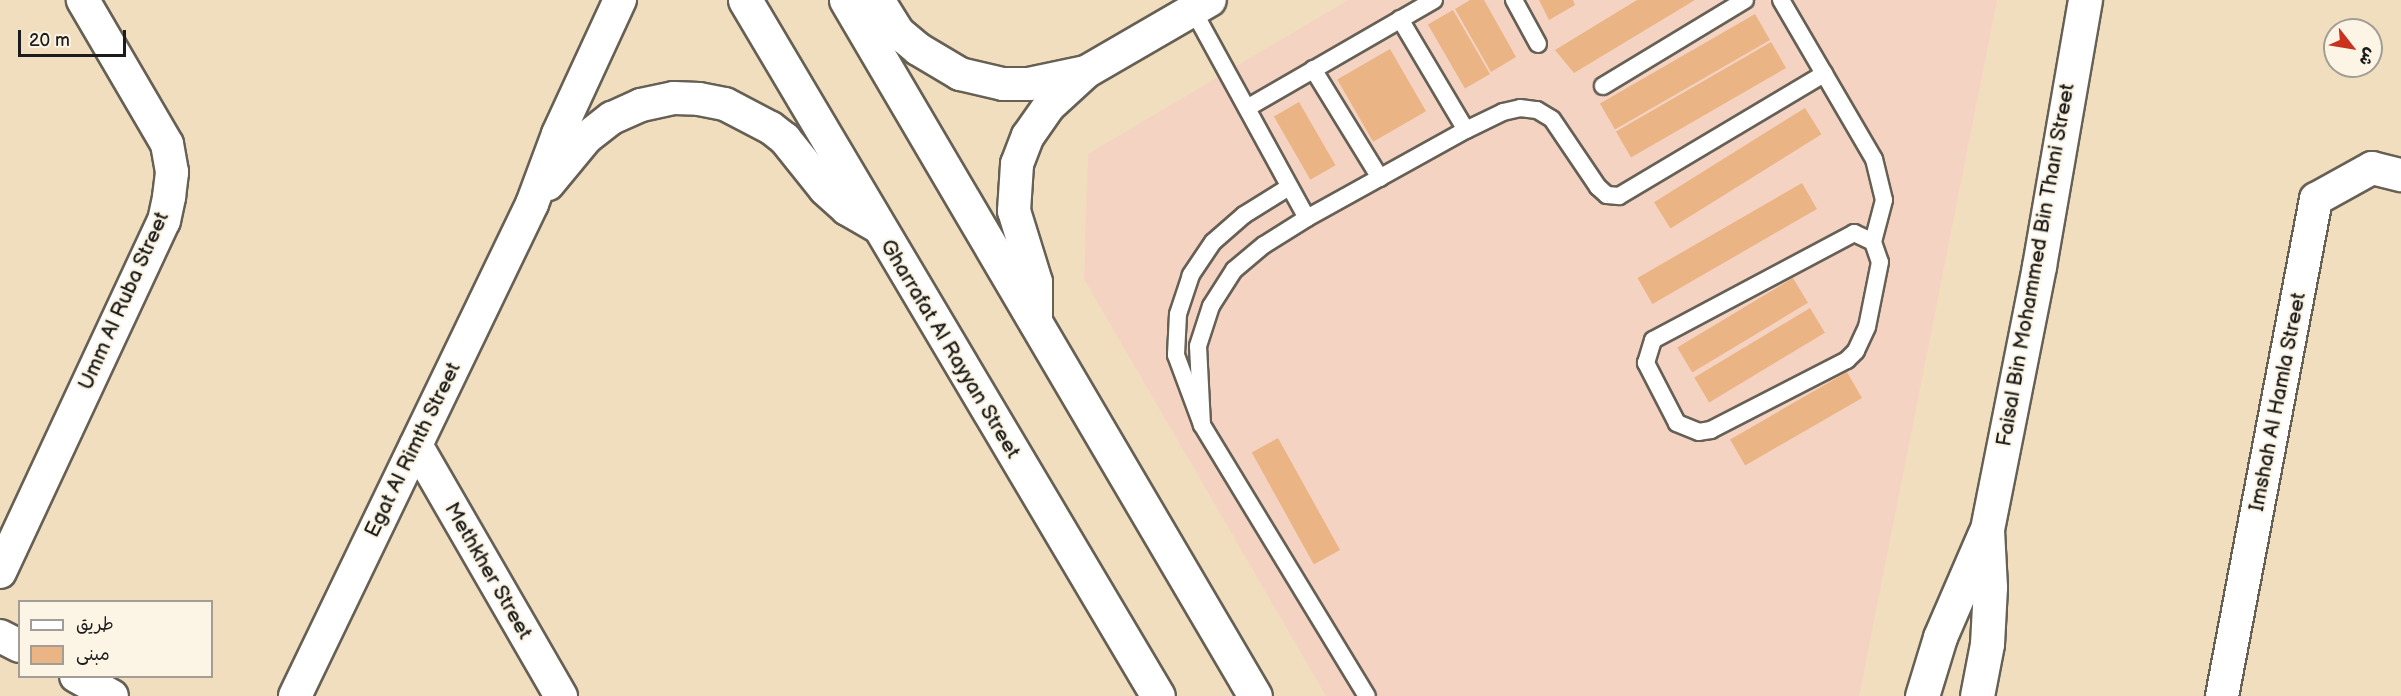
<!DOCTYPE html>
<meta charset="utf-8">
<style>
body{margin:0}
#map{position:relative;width:2401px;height:696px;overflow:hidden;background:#f0debe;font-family:"Balsamiq Sans","Playpen Sans Arabic",sans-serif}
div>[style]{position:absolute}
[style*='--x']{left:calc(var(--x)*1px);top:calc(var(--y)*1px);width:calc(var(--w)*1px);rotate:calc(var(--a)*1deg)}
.built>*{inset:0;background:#f5d3c2}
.building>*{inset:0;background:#ebb485;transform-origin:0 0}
.roads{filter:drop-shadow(2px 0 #666055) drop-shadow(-2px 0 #666055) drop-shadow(0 2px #666055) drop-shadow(0 -2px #666055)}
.lane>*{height:16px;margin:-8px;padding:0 8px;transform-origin:8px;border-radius:8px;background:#fff}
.street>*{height:32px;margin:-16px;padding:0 16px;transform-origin:16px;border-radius:16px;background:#fff}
.secondary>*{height:33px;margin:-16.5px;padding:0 16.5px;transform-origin:16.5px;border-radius:16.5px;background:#fff}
span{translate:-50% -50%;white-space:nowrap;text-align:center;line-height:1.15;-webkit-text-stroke:4.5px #fcf5e5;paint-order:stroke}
.street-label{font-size:21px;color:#1c1c1c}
.legend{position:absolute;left:18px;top:600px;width:195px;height:78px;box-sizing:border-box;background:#fcf5e5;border:2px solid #a29e95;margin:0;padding:8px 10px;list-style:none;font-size:18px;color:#1c1c1c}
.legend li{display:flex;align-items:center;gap:12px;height:30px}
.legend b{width:30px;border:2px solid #a29e95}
.north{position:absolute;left:2323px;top:18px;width:60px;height:60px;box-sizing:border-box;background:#fcf5e5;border:2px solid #a29e95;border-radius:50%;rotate:121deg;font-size:16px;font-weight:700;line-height:24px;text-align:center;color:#1c1c1c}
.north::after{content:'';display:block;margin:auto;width:21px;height:27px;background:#c8321e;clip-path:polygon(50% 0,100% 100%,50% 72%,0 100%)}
.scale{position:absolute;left:18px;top:30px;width:108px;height:27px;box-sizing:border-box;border:3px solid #1c1c1c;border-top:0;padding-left:8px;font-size:18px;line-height:21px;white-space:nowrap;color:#1c1c1c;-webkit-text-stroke:4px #fcf5e5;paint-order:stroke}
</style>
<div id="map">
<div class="built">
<i style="clip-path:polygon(1348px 0,1997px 0,1859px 696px,1326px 696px,1084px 279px,1088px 154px)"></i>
</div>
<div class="building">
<i style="clip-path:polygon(1470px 0,1484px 0,1516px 57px,1491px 72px,1455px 9px)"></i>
<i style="clip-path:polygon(1539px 0,1573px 0,1575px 5px,1549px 20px)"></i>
<i style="clip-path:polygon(1637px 0,1695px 0,1574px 73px,1555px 50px)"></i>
<i style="left:1453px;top:10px;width:74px;height:29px;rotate:60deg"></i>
<i style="left:1755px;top:14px;width:30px;height:179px;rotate:60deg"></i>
<i style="left:1771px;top:42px;width:30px;height:179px;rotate:60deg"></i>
<i style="left:1390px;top:49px;width:72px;height:61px;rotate:60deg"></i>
<i style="left:1299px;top:102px;width:73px;height:29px;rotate:60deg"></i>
<i style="left:1805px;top:108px;width:31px;height:178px;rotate:58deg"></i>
<i style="left:1802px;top:183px;width:30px;height:190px;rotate:60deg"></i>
<i style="left:1793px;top:278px;width:29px;height:135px;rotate:59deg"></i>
<i style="left:1810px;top:308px;width:29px;height:135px;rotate:59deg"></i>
<i style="left:1847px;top:372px;width:30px;height:135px;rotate:60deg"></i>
<i style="left:1278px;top:438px;width:128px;height:30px;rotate:61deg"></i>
</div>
<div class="roads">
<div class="lane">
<i style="--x:1514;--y:0;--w:50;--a:61.4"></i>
<i style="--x:1781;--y:0;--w:184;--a:59.7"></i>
<i style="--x:1874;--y:159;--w:42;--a:76.3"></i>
<i style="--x:1884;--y:200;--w:43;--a:104.7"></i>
<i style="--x:1193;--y:10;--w:237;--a:61.3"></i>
<i style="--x:1400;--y:19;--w:129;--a:59.3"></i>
<i style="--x:1313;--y:69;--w:128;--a:58.4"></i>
<i style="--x:1603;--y:86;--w:166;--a:-31.2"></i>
<i style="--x:1247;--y:108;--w:216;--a:-30"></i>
<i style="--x:1289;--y:187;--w:53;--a:148.1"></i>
<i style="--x:1244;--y:215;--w:41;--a:138.9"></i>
<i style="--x:1213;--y:242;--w:40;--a:124"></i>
<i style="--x:1191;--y:275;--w:41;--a:108.4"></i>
<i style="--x:1178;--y:314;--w:41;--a:92.8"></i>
<i style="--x:1176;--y:355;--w:75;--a:69.6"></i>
<i style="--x:1202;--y:425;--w:317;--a:58.7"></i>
<i style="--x:1854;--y:233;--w:21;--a:25"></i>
<i style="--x:1873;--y:242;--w:21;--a:71"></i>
<i style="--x:1880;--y:262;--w:66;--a:101.3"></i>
<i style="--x:1867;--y:327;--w:26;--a:115"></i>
<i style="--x:1856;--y:351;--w:13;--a:135"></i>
<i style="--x:1847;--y:360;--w:153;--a:152.8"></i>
<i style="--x:1711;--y:430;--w:12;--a:171"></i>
<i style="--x:1699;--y:432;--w:24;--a:-158"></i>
<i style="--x:1677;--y:423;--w:68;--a:-117.3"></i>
<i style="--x:1646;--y:363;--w:24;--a:-73"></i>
<i style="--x:1653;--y:340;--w:228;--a:-28"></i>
<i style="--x:1202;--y:425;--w:79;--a:-92.9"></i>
<i style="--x:1198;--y:346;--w:42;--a:-72"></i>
<i style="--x:1211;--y:306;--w:43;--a:-57.4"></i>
<i style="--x:1234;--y:270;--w:39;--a:-40"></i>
<i style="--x:1264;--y:245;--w:51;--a:-32.1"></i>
<i style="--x:1307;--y:218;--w:182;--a:-29"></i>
<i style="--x:1466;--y:130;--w:41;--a:-25.9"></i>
<i style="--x:1503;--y:112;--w:17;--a:-13"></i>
<i style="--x:1520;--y:108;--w:17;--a:7"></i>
<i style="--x:1537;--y:110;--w:17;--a:31"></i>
<i style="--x:1552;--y:119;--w:82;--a:55.9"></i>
<i style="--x:1598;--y:187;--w:12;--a:42"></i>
<i style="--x:1607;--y:195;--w:12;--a:5"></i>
<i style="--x:1619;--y:196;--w:239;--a:-30.8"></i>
</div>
<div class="street">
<i style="--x:878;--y:0;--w:39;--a:58"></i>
<i style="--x:899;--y:33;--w:25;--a:40"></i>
<i style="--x:918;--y:49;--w:49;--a:30.8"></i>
<i style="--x:960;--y:74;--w:44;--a:13.1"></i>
<i style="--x:1003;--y:84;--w:26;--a:0"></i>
<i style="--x:1029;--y:84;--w:57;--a:-12.1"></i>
<i style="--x:548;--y:184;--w:60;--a:-50.4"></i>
<i style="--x:586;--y:138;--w:33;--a:-38"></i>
<i style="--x:612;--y:118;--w:32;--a:-24"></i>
<i style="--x:641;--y:105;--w:34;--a:-12"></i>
<i style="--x:674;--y:98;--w:25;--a:2"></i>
<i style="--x:699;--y:99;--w:26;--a:11"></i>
<i style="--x:725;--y:104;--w:52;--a:27.6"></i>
<i style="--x:771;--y:128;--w:18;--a:38"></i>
<i style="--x:785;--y:139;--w:64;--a:51.3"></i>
<i style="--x:825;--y:189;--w:30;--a:42"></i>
<i style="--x:847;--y:209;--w:34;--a:30"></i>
<i style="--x:1036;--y:323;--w:41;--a:-90"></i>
<i style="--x:1036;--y:282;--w:74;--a:-107.2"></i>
<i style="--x:1014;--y:211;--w:47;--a:-86.3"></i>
<i style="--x:1017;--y:164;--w:30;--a:-69"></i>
<i style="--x:1028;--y:136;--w:37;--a:-55"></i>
<i style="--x:1049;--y:106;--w:50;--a:-42.6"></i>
<i style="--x:1086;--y:72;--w:143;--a:-30.1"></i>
<i style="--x:416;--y:445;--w:290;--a:60"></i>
<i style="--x:0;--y:572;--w:387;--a:-65"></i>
<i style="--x:164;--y:221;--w:25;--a:-78"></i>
<i style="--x:169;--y:197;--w:25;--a:-83"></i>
<i style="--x:172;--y:172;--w:28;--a:-100"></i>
<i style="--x:167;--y:144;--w:167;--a:-120.3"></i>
<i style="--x:0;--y:636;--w:22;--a:27"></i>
<i style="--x:76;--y:676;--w:41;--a:29.1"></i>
<i style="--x:295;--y:696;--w:546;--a:-64.28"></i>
<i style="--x:532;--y:204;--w:75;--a:-69.6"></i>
<i style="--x:558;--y:134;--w:148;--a:-65.2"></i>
<i style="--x:2222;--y:696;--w:506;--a:-79.29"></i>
<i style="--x:2316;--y:199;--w:64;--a:-29"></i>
<i style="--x:2372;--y:168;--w:30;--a:14"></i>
</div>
<div class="secondary">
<i style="--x:745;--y:0;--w:809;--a:59.32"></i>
<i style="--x:846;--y:0;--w:807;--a:59.56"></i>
<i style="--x:1922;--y:696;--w:62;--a:-73"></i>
<i style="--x:1940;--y:637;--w:113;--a:-66.6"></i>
<i style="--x:1977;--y:696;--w:53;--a:-79.1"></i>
<i style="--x:1987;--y:644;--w:57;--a:-87"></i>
<i style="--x:1990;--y:587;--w:58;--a:-93"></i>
<i style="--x:1987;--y:529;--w:268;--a:-78.8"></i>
<i style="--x:2039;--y:266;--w:270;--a:-80.2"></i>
</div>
</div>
<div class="street-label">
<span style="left:2036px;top:265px;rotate:-80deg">Faisal Bin Mohammed Bin Thani Street</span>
<span style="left:124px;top:301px;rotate:-66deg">Umm Al Ruba Street</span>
<span style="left:950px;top:349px;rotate:59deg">Gharrafat Al Rayyan Street</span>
<span style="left:2278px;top:402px;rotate:-79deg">Imshah Al Hamla Street</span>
<span style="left:413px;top:450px;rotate:-64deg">Egat Al Rimth Street</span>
<span style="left:488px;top:571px;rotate:60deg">Methkher Street</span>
</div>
<ul class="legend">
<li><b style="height:8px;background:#fff"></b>طريق</li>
<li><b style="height:16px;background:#ebb485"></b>مبنى</li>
</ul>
<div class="north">ش</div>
<div class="scale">20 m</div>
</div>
